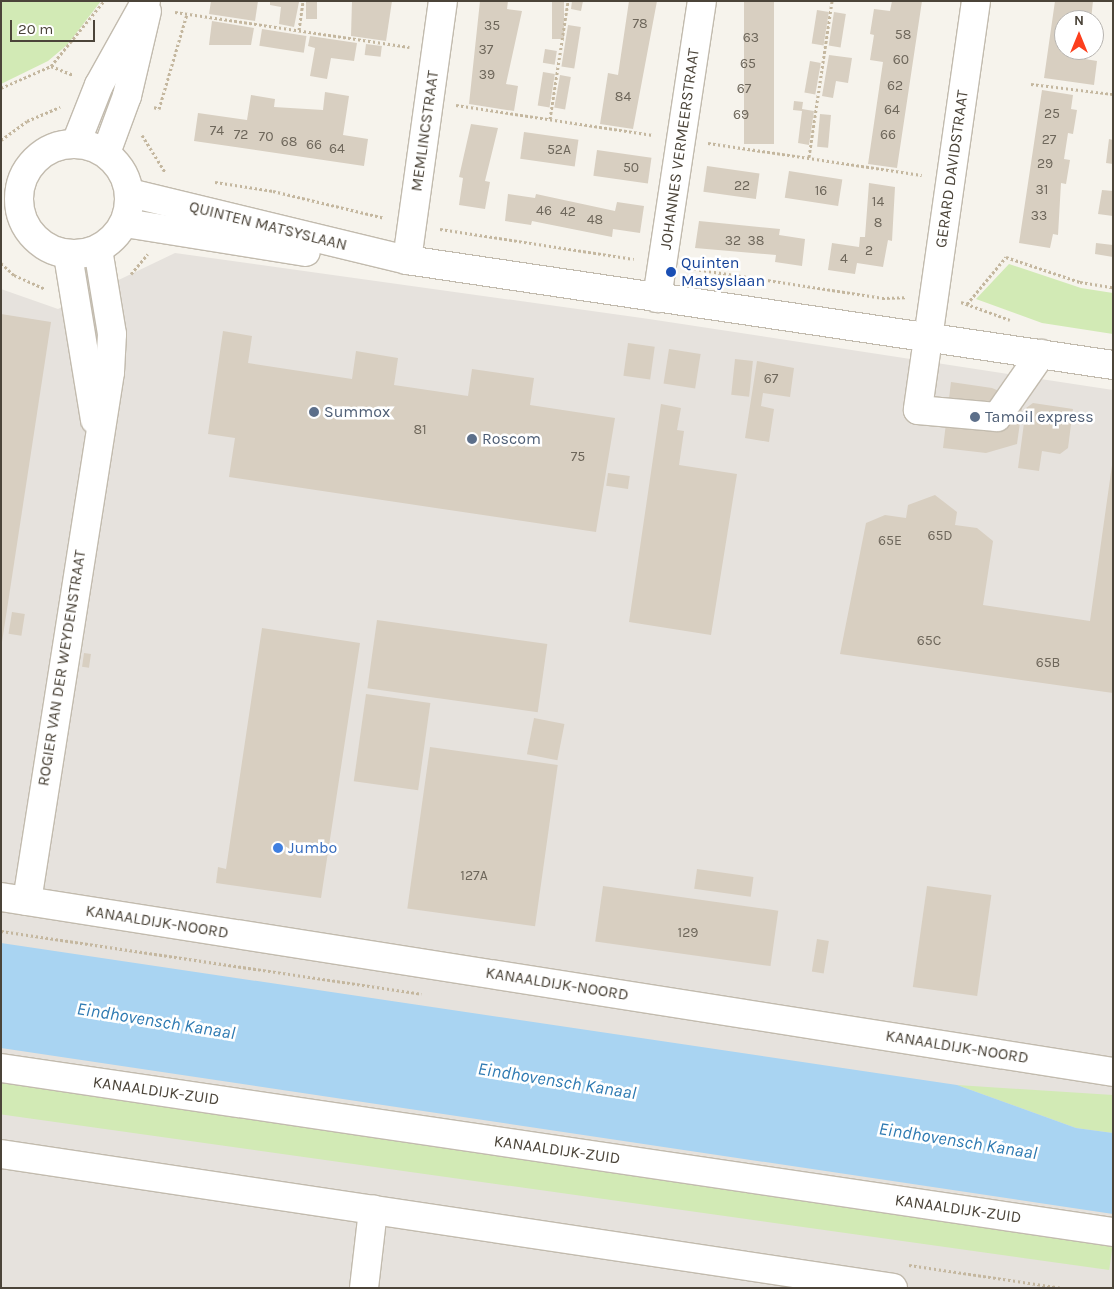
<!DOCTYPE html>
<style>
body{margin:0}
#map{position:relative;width:1114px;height:1289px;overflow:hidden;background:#f6f3ec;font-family:Karla,sans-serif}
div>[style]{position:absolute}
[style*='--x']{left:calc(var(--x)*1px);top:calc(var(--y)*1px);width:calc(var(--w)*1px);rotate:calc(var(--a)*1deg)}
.industrial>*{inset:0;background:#e6e2dd}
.green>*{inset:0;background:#d2eab5;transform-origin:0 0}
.water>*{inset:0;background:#a9d4f2}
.building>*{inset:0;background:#d8cfc1;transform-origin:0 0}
.path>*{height:3px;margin-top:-1.5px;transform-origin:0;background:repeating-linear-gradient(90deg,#c4b79f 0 2.5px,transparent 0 5px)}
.roads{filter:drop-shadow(1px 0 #c2bbae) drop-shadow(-1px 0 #c2bbae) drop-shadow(0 1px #c2bbae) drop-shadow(0 -1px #c2bbae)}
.minor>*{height:28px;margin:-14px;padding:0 14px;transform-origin:14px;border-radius:14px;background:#fff}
.minor>.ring{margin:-14px;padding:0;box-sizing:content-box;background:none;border:28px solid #fff;border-radius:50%}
.dots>*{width:14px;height:14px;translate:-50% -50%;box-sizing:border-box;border:2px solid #fff;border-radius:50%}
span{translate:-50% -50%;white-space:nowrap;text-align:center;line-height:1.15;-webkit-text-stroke:5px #fff;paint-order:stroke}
.number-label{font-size:14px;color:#6e675b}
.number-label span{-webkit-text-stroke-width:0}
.street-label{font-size:16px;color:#4b4439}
.transit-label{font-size:16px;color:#164399}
.left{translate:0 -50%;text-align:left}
.service-label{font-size:16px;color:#4e5e75}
.shop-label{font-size:16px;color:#366cbe}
.water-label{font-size:18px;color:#2e7ab2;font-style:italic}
.frame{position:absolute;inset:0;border:2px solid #4b4439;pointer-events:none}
.north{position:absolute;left:1054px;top:10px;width:50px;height:50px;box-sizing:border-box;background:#fff;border:1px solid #b7b4b0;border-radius:50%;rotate:0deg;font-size:14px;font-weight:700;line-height:20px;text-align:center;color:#4b4439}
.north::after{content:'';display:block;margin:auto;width:18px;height:22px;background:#fc3f1d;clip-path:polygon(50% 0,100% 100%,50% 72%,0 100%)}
.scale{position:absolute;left:10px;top:20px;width:85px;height:22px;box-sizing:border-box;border:2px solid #4b4439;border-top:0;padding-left:6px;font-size:15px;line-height:18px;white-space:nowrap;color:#4b4439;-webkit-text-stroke:4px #fff;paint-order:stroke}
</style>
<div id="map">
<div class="industrial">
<i style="clip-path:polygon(175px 253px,649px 319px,1113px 390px,1113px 1288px,1px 1288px,1px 289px,58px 309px)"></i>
</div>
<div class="green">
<i style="clip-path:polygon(1px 1px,101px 1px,67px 45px,48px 61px,1px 84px)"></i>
<i style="clip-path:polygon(1009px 264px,1081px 288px,1113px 293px,1113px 334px,1042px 323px,976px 299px)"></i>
<i style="left:1px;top:1079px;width:1124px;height:35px;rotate:8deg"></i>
<i style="clip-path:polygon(957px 1085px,1113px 1095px,1113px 1133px,1076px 1128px)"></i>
</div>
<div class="water">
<i style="clip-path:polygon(1px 943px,957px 1085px,1076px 1128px,1113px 1133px,1113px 1214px,1px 1048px)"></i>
</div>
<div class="building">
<i style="clip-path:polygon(211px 1px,258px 1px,255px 21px,209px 14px)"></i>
<i style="clip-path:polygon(270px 1px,299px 2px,294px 27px,279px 24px,281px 7px,270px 5px)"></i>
<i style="left:306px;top:1px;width:11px;height:18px"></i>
<i style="clip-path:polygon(352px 1px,392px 1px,386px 41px,351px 36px)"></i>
<i style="clip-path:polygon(480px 1px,508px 1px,507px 9px,522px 11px,506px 84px,518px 86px,514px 111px,469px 104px)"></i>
<i style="left:552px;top:1px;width:12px;height:38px"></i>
<i style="clip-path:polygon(572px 1px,583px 1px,581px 11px,571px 9px)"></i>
<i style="clip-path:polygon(629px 1px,657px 1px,633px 129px,600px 124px,608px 73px,618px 75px)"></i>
<i style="left:744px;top:1px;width:30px;height:143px"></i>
<i style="clip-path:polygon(892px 1px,922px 1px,897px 168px,868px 164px,883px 62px,870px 60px,874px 35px,870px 34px,874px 9px,890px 11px)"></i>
<i style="clip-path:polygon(1055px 1px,1093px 1px,1091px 20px,1064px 20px,1064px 50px,1086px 50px,1085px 59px,1097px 61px,1094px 85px,1044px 78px)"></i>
<i style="left:817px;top:10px;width:12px;height:34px;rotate:9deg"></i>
<i style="left:834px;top:12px;width:12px;height:34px;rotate:9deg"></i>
<i style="clip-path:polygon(212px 21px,254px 28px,251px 45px,209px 45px)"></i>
<i style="left:568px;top:25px;width:13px;height:42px;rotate:9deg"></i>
<i style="left:262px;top:29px;width:45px;height:17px;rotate:9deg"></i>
<i style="clip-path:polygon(310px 36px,357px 43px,354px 61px,331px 58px,327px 79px,310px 76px,315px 48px,308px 46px)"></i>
<i style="left:366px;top:44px;width:16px;height:11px;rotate:7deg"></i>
<i style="left:545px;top:49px;width:12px;height:14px;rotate:9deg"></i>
<i style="clip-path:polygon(829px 55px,852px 58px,848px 83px,836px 81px,833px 98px,822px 96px)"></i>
<i style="left:810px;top:61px;width:11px;height:32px;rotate:10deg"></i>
<i style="left:543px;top:72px;width:12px;height:34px;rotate:9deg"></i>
<i style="left:560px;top:75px;width:11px;height:33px;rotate:10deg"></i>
<i style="clip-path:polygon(1042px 90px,1073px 95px,1071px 109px,1077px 110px,1073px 134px,1068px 133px,1064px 159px,1070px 160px,1066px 184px,1061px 183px,1058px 235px,1053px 234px,1050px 248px,1019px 243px)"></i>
<i style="clip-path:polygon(325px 92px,349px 96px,343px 135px,368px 139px,364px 166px,194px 141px,198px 113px,247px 120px,251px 95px,275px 99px,274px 107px,323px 110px)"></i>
<i style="clip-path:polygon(794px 101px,803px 102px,802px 109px,814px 111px,809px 145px,798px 143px,802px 111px,793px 110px)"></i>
<i style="left:820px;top:114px;width:11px;height:33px;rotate:5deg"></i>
<i style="clip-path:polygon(471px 124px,498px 128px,485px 181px,490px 182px,485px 209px,459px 205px,463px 178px,459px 177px)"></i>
<i style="left:524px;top:132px;width:55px;height:27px;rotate:8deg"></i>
<i style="clip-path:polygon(1109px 139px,1113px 140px,1113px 164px,1106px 163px)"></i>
<i style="left:597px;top:150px;width:55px;height:26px;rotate:8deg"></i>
<i style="left:707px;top:166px;width:53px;height:26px;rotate:8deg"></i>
<i style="left:789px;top:171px;width:54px;height:27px;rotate:9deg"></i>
<i style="clip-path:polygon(869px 183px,895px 187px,892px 241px,888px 240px,883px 267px,857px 263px,855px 274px,828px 270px,832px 243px,859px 247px,860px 237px,865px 237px)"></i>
<i style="clip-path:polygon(1102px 190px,1113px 191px,1113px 216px,1098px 214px)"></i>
<i style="clip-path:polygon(508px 194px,535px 198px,536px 194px,615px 211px,617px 202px,644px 206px,640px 233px,613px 229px,612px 237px,532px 221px,531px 225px,505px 221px)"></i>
<i style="clip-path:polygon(699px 221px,780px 229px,779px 235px,805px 239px,802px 266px,775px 262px,776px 255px,695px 248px)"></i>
<i style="clip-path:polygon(1096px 243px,1113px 245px,1113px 257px,1095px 254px)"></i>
<i style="clip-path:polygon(1px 314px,51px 322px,2px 642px,1px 642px)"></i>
<i style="clip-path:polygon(223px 331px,252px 336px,248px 363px,352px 379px,356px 351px,398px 358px,394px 385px,468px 396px,472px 369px,534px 378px,530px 405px,615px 418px,596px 532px,229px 477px,235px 438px,208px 434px)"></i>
<i style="left:628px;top:343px;width:27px;height:33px;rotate:8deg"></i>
<i style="left:669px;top:349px;width:32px;height:35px;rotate:9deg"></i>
<i style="left:735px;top:359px;width:18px;height:36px;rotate:6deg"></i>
<i style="clip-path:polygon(757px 361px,794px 368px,790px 397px,763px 393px,761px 406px,774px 409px,769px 442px,745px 438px)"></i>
<i style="clip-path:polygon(951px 382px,992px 388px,1023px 401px,1017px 444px,986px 453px,943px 448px)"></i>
<i style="clip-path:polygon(1033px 403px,1073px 409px,1068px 448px,1060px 454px,1042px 451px,1039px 471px,1018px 468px,1026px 408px)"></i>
<i style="clip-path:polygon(661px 404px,681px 408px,677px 430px,684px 431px,679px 465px,737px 474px,711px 635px,629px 622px)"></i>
<i style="clip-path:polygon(1113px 458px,1113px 693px,840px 654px,866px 523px,885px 515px,906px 518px,908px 505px,935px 495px,957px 512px,955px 525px,977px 528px,993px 541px,983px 605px,1090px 621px)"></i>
<i style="left:608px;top:473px;width:22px;height:13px;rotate:8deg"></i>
<i style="left:12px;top:612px;width:13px;height:22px;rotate:9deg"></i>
<i style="left:377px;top:620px;width:172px;height:69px;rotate:8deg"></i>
<i style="clip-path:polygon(262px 628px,360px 643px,321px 898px,216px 883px,218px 867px,226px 869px)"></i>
<i style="left:84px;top:653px;width:7px;height:14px;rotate:8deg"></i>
<i style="left:366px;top:694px;width:65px;height:88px;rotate:8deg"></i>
<i style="left:534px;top:718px;width:31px;height:37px;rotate:11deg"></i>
<i style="left:430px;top:747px;width:129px;height:163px;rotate:8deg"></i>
<i style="left:697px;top:869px;width:57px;height:20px;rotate:8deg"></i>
<i style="left:603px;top:886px;width:177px;height:56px;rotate:8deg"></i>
<i style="left:927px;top:886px;width:65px;height:102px;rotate:8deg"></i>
<i style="left:817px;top:939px;width:12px;height:33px;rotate:9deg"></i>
</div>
<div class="path">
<i style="--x:175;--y:12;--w:237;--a:8.5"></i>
<i style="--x:299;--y:30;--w:29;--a:-82"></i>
<i style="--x:51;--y:66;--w:24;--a:22"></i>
<i style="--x:1031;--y:84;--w:83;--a:7"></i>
<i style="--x:1;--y:88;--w:55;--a:-23.7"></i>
<i style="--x:51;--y:66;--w:84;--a:-50.8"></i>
<i style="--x:456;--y:105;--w:199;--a:8.7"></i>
<i style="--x:154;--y:107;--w:5;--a:22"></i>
<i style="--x:159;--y:109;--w:99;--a:-73.6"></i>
<i style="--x:550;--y:119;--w:119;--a:-81.3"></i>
<i style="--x:142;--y:135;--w:44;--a:58.1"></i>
<i style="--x:1;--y:140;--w:32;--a:-36"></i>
<i style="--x:27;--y:121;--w:36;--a:-23"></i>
<i style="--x:708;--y:143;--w:216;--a:8.5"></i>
<i style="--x:809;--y:157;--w:158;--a:-81.6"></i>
<i style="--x:215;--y:182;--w:59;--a:8.8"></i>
<i style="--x:273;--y:191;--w:115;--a:13.6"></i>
<i style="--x:440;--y:229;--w:196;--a:8.8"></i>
<i style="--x:1;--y:263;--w:18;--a:43"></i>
<i style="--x:14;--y:275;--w:34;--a:24"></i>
<i style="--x:689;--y:268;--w:195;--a:8.8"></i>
<i style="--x:882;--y:298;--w:24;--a:-2"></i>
<i style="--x:131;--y:274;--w:26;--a:-50"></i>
<i style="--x:961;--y:302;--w:52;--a:20.2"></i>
<i style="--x:967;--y:304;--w:61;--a:-50.3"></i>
<i style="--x:1006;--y:257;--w:78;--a:18.7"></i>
<i style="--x:1080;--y:282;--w:33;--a:9"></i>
<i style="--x:1;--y:931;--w:425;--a:8.5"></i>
<i style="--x:909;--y:1265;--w:155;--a:8.5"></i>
</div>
<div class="roads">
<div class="minor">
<i style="--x:976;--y:1;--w:413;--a:98.1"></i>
<i style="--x:918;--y:410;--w:79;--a:5.1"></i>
<i style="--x:997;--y:417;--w:77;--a:-55.1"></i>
<i style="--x:76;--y:143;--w:62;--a:-68.4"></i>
<i style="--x:99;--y:85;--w:96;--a:-60.8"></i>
<i class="ring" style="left:19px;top:144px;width:82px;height:82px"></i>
<i style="--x:106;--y:153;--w:61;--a:-69.8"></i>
<i style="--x:127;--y:96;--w:87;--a:-76.8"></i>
<i style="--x:130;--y:193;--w:285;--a:13.6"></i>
<i style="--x:407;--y:260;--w:714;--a:8.46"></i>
<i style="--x:125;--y:223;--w:183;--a:9.1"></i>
<i style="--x:68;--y:255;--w:167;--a:80.7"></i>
<i style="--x:407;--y:260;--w:261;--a:-82.1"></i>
<i style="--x:657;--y:298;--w:300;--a:-81.4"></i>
<i style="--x:1;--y:897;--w:1126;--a:8.94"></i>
<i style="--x:27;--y:901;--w:535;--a:-81.08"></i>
<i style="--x:110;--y:372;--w:38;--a:-87"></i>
<i style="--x:112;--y:334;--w:86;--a:-99.4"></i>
<i style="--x:1;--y:1068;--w:1124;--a:8.39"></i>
<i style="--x:1;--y:1154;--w:902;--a:8.54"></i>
<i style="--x:364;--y:1288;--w:79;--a:-83.4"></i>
</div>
</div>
<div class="dots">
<i style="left:671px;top:272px;background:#1a4fb4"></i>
<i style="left:314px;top:412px;background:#5c6f8a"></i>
<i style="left:975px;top:417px;background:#5c6f8a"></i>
<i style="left:472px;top:439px;background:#5c6f8a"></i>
<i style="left:278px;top:848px;background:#3f7fe0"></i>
</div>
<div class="number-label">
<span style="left:640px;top:24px">78</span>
<span style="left:492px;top:26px">35</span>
<span style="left:903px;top:35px">58</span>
<span style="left:751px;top:38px">63</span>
<span style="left:486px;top:50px">37</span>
<span style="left:901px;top:60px">60</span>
<span style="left:748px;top:64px">65</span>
<span style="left:487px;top:75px">39</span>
<span style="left:895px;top:86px">62</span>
<span style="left:744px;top:89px">67</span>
<span style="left:623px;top:97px">84</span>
<span style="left:892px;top:110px">64</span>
<span style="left:1052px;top:114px">25</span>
<span style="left:741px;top:115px">69</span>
<span style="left:217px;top:131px">74</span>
<span style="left:241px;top:135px">72</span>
<span style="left:888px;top:135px">66</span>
<span style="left:266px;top:137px">70</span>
<span style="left:1049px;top:140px">27</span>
<span style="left:289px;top:142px">68</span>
<span style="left:314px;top:145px">66</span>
<span style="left:337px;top:149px">64</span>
<span style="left:559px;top:150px">52A</span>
<span style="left:1045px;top:164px">29</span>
<span style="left:631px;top:168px">50</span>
<span style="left:742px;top:186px">22</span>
<span style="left:1042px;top:190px">31</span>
<span style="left:821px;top:191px">16</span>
<span style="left:878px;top:202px">14</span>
<span style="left:544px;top:211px">46</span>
<span style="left:568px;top:212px">42</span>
<span style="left:1039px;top:216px">33</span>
<span style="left:595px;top:220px">48</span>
<span style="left:878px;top:223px">8</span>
<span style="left:733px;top:241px">32</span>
<span style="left:756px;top:241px">38</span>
<span style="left:869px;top:251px">2</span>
<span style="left:844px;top:259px">4</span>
<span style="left:771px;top:379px">67</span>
<span style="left:420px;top:430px">81</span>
<span style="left:578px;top:457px">75</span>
<span style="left:940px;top:536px">65D</span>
<span style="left:890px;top:541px">65E</span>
<span style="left:929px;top:641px">65C</span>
<span style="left:1048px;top:663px">65B</span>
<span style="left:474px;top:876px">127A</span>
<span style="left:688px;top:933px">129</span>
</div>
<div class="street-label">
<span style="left:425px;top:131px;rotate:-82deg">MEMLINCSTRAAT</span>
<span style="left:680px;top:149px;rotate:-82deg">JOHANNES VERMEERSTRAAT</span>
<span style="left:952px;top:169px;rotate:-82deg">GERARD DAVIDSTRAAT</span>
<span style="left:268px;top:226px;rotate:14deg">QUINTEN MATSYSLAAN</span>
<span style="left:62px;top:668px;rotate:-81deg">ROGIER VAN DER WEYDENSTRAAT</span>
<span style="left:157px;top:922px;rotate:9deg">KANAALDIJK-NOORD</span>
<span style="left:557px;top:984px;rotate:9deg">KANAALDIJK-NOORD</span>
<span style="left:957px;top:1047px;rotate:9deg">KANAALDIJK-NOORD</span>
<span style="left:156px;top:1091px;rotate:8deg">KANAALDIJK-ZUID</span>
<span style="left:557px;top:1150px;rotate:8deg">KANAALDIJK-ZUID</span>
<span style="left:958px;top:1209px;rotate:8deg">KANAALDIJK-ZUID</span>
</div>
<div class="transit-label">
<span class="left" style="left:681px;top:272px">Quinten<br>Matsyslaan</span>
</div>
<div class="service-label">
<span class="left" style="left:324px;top:412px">Summox</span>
<span class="left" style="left:985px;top:417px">Tamoil express</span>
<span class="left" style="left:482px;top:439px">Roscom</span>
</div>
<div class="shop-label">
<span class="left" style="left:288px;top:848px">Jumbo</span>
</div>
<div class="water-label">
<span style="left:156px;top:1021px;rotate:9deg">Eindhovensch Kanaal</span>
<span style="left:557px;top:1081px;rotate:9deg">Eindhovensch Kanaal</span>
<span style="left:958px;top:1141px;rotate:9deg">Eindhovensch Kanaal</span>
</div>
<div class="frame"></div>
<div class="north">N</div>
<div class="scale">20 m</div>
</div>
